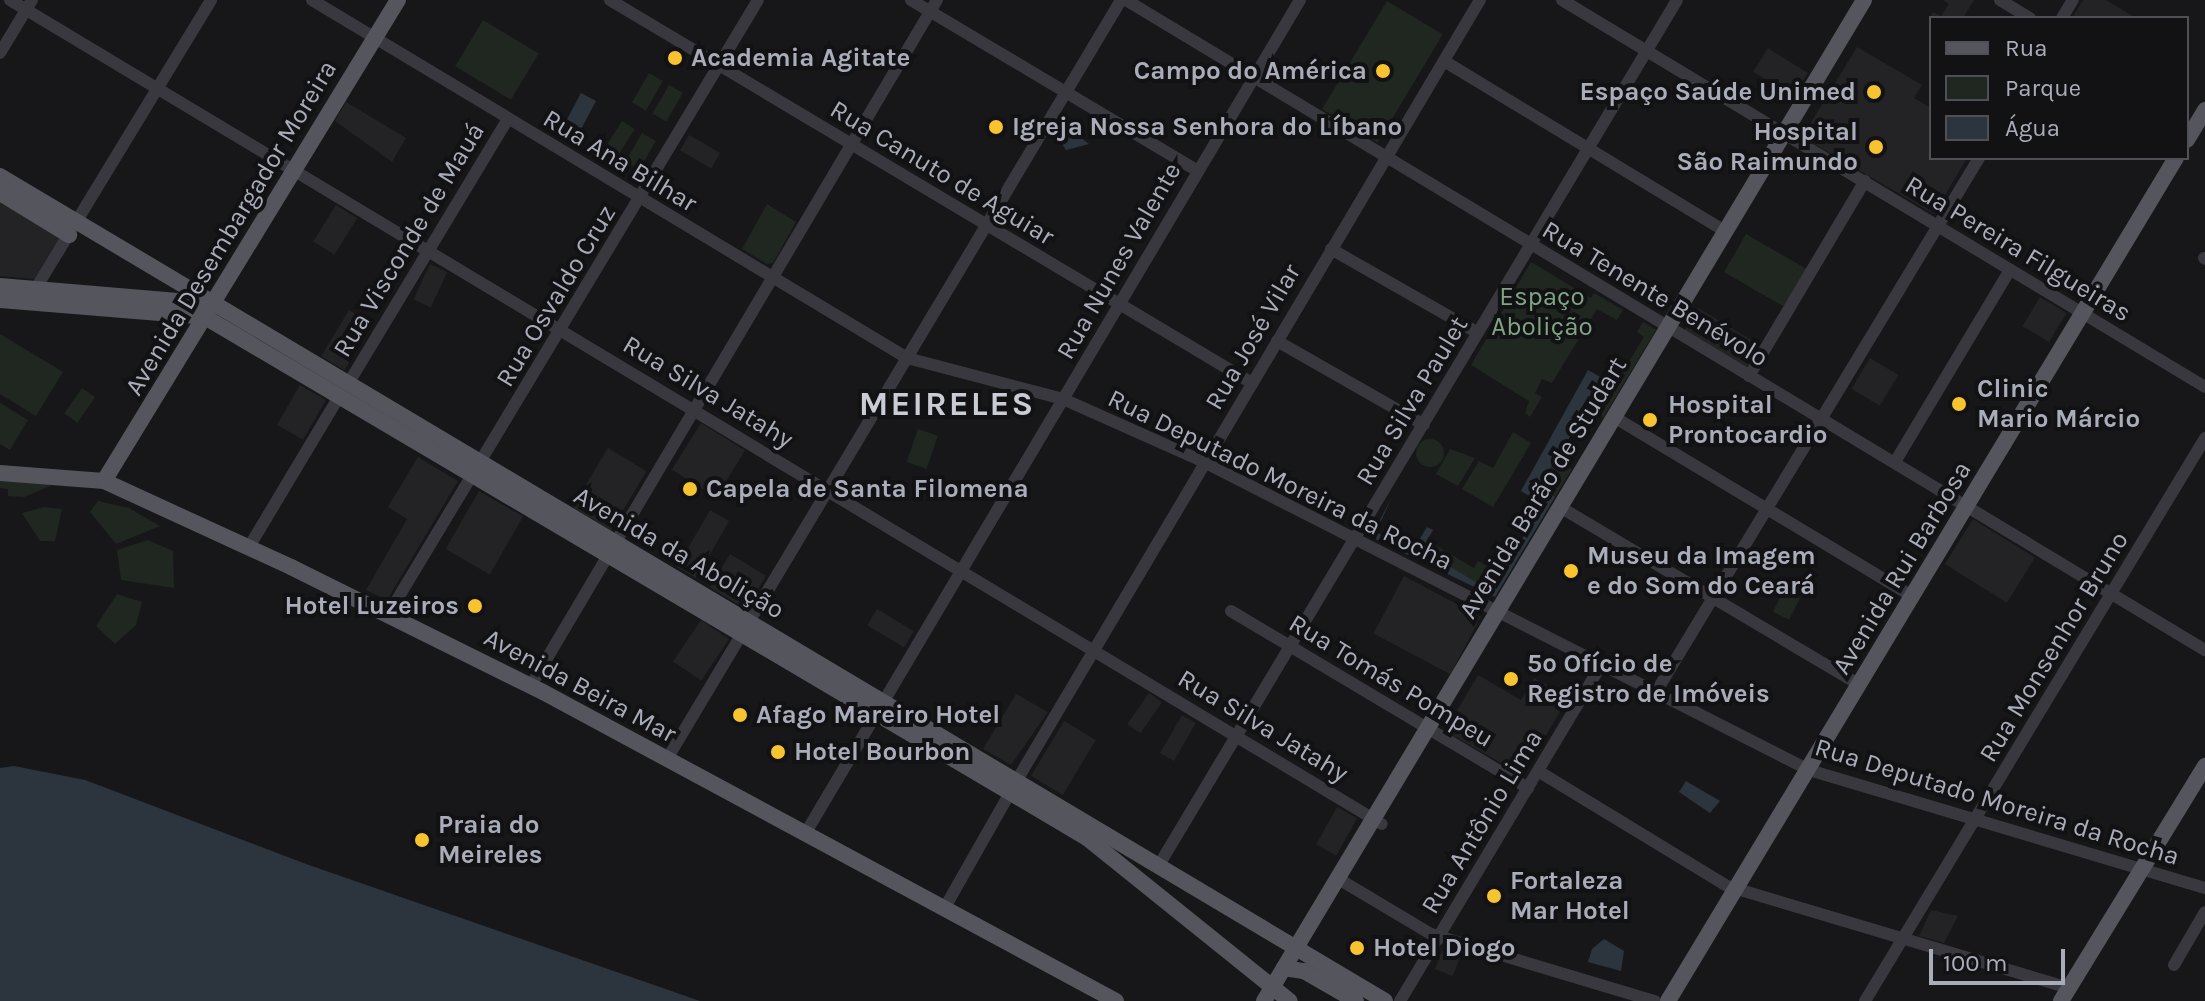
<!DOCTYPE html>
<meta charset="utf-8">
<style>
body{margin:0}
#map{position:relative;width:2205px;height:1001px;overflow:hidden;background:#171719;font-family:Karla,sans-serif}
div>[style]{position:absolute}
[style*='--x']{left:calc(var(--x)*1px);top:calc(var(--y)*1px);width:calc(var(--w)*1px);rotate:calc(var(--a)*1deg)}
.built>*{inset:0;background:#232326;transform-origin:0 0}
.green>*{inset:0;background:#1f2720;transform-origin:0 0}
.round{border-radius:50%}
.water>*{inset:0;background:#2c353e;transform-origin:0 0}
.minor>*{height:12px;margin:-6px;padding:0 6px;transform-origin:6px;border-radius:6px;background:#38383e}
.major>*{height:16px;margin:-8px;padding:0 8px;transform-origin:8px;border-radius:8px;background:#54555d}
.dots>*{width:22px;height:22px;translate:-50% -50%;box-sizing:border-box;border:4px solid #121214;border-radius:50%}
span{translate:-50% -50%;white-space:nowrap;text-align:center;line-height:1.15;-webkit-text-stroke:8px #121214;paint-order:stroke}
.poi-label{font-size:26px;color:#a9adb9;font-weight:700}
.left{translate:0 -50%;text-align:left}
.right{translate:-100% -50%;text-align:right}
.street-label{font-size:26px;color:#a9adb9}
.park-label{font-size:26px;color:#7fa584}
.district-label{font-size:34px;color:#caccd5;font-weight:700;letter-spacing:2px}
.legend{position:absolute;left:1929px;top:16px;width:260px;height:144px;box-sizing:border-box;background:#121214;border:2px solid #4e5056;margin:0;padding:10px 14px;list-style:none;font-size:24px;color:#a9adb9}
.legend li{display:flex;align-items:center;gap:16px;height:40px}
.legend b{width:40px;border:2px solid #4e5056}
.scale{position:absolute;left:1929px;top:949px;width:136px;height:36px;box-sizing:border-box;border:4px solid #a9adb9;border-top:0;padding-left:10px;font-size:24px;line-height:28px;white-space:nowrap;color:#a9adb9;-webkit-text-stroke:6px #121214;paint-order:stroke}
</style>
<div id="map">
<div class="built">
<i style="clip-path:polygon(1943px 0,1974px 0,1963px 18px,1929px 19px,1933px 12px,1941px 16px,1949px 4px)"></i>
<i style="clip-path:polygon(2083px 0,2106px 0,2136px 18px,2072px 18px)"></i>
<i style="clip-path:polygon(1857px 47px,1922px 85px,1914px 98px,1931px 108px,1931px 158px,1967px 158px,1934px 214px,1802px 137px)"></i>
<i style="left:1768px;top:48px;width:47px;height:28px;rotate:32deg"></i>
<i style="clip-path:polygon(346px 102px,406px 138px,392px 162px,335px 121px)"></i>
<i style="left:689px;top:135px;width:36px;height:18px;rotate:30deg"></i>
<i style="clip-path:polygon(0 202px,60px 237px,34px 279px,0 276px)"></i>
<i style="left:336px;top:205px;width:25px;height:43px;rotate:32deg"></i>
<i style="left:430px;top:264px;width:19px;height:39px;rotate:25deg"></i>
<i style="left:2040px;top:297px;width:31px;height:34px;rotate:31deg"></i>
<i style="left:1698px;top:308px;width:72px;height:26px;rotate:31deg"></i>
<i style="left:349px;top:310px;width:27px;height:54px;rotate:31deg"></i>
<i style="left:1870px;top:358px;width:33px;height:36px;rotate:31deg"></i>
<i style="left:300px;top:385px;width:30px;height:46px;rotate:30deg"></i>
<i style="left:701px;top:423px;width:52px;height:55px;rotate:32deg"></i>
<i style="left:608px;top:448px;width:45px;height:69px;rotate:31deg"></i>
<i style="clip-path:polygon(418px 457px,458px 481px,387px 600px,366px 590px,407px 519px,388px 507px)"></i>
<i style="left:479px;top:491px;width:51px;height:67px;rotate:30deg"></i>
<i style="left:710px;top:510px;width:22px;height:66px;rotate:30deg"></i>
<i style="left:1973px;top:519px;width:73px;height:53px;rotate:32deg"></i>
<i style="left:730px;top:554px;width:42px;height:39px;rotate:31deg"></i>
<i style="left:1404px;top:576px;width:87px;height:65px;rotate:28deg"></i>
<i style="left:877px;top:609px;width:43px;height:19px;rotate:31deg"></i>
<i style="left:701px;top:620px;width:34px;height:50px;rotate:34deg"></i>
<i style="clip-path:polygon(1478px 675px,1521px 700px,1534px 678px,1569px 697px,1522px 775px,1445px 731px)"></i>
<i style="left:1149px;top:693px;width:16px;height:38px;rotate:35deg"></i>
<i style="clip-path:polygon(1016px 694px,1048px 712px,1011px 765px,983px 749px)"></i>
<i style="left:1182px;top:715px;width:16px;height:44px;rotate:30deg"></i>
<i style="left:1064px;top:721px;width:37px;height:64px;rotate:31deg"></i>
<i style="left:1337px;top:807px;width:23px;height:43px;rotate:29deg"></i>
<i style="clip-path:polygon(1931px 910px,1958px 916px,1944px 943px,1919px 936px)"></i>
<i style="left:1445px;top:943px;width:19px;height:28px;rotate:21deg"></i>
</div>
<div class="green">
<i style="left:1387px;top:1px;width:65px;height:126px;rotate:31deg"></i>
<i style="left:483px;top:20px;width:65px;height:54px;rotate:31deg"></i>
<i style="left:649px;top:73px;width:16px;height:34px;rotate:30deg"></i>
<i style="left:669px;top:85px;width:16px;height:33px;rotate:30deg"></i>
<i style="left:622px;top:121px;width:15px;height:34px;rotate:32deg"></i>
<i style="left:642px;top:133px;width:16px;height:33px;rotate:30deg"></i>
<i style="clip-path:polygon(767px 204px,796px 222px,773px 263px,767px 264px,742px 249px)"></i>
<i style="left:1746px;top:234px;width:70px;height:44px;rotate:30deg"></i>
<i style="clip-path:polygon(1531px 262px,1591px 298px,1594px 293px,1623px 310px,1617px 320px,1597px 309px,1552px 383px,1542px 379px,1535px 393px,1542px 397px,1530px 417px,1525px 413px,1529px 401px,1471px 365px)"></i>
<i style="clip-path:polygon(1643px 322px,1656px 330px,1603px 418px,1599px 411px,1644px 337px,1637px 332px)"></i>
<i style="clip-path:polygon(0 334px,63px 372px,36px 416px,0 394px)"></i>
<i style="left:82px;top:388px;width:16px;height:31px;rotate:35deg"></i>
<i style="clip-path:polygon(0 403px,28px 420px,10px 450px,0 444px)"></i>
<i style="left:918px;top:429px;width:21px;height:35px;rotate:19deg"></i>
<i style="clip-path:polygon(1513px 432px,1531px 443px,1493px 507px,1462px 489px,1479px 461px,1493px 468px)"></i>
<i class="round" style="left:1416px;top:439px;width:28px;height:28px"></i>
<i style="clip-path:polygon(1450px 449px,1475px 458px,1458px 486px,1436px 474px)"></i>
<i style="clip-path:polygon(1558px 453px,1563px 456px,1560px 462px,1572px 469px,1555px 497px,1537px 487px)"></i>
<i style="clip-path:polygon(0 477px,60px 482px,24px 497px,8px 496px,8px 489px,0 488px)"></i>
<i style="clip-path:polygon(98px 501px,129px 508px,160px 526px,116px 544px,90px 512px)"></i>
<i style="clip-path:polygon(44px 507px,62px 509px,55px 541px,40px 541px,22px 513px)"></i>
<i style="clip-path:polygon(148px 540px,173px 551px,174px 588px,121px 580px,117px 550px)"></i>
<i style="clip-path:polygon(1427px 540px,1474px 568px,1478px 561px,1501px 574px,1491px 591px,1421px 550px)"></i>
<i style="left:1787px;top:584px;width:18px;height:31px;rotate:27deg"></i>
<i style="clip-path:polygon(117px 594px,142px 602px,136px 625px,115px 644px,96px 626px)"></i>
</div>
<div class="water">
<i style="left:581px;top:93px;width:17px;height:36px;rotate:28deg"></i>
<i style="clip-path:polygon(1077px 119px,1076px 134px,1089px 144px,1066px 150px,1062px 144px,1067px 123px)"></i>
<i style="clip-path:polygon(1588px 370px,1607px 381px,1538px 486px,1555px 497px,1495px 597px,1371px 537px,1392px 497px,1376px 532px,1412px 552px,1427px 527px,1433px 530px,1422px 550px,1491px 591px,1543px 504px,1521px 491px)"></i>
<i style="clip-path:polygon(14px 766px,85px 780px,306px 864px,700px 1001px,0 1001px,0 768px)"></i>
<i style="clip-path:polygon(1686px 781px,1720px 801px,1710px 813px,1679px 792px)"></i>
<i style="clip-path:polygon(1604px 939px,1624px 951px,1621px 971px,1588px 962px,1592px 949px)"></i>
</div>
<div class="minor">
<i style="--x:10;--y:0;--w:1600;--a:30.99"></i>
<i style="--x:312;--y:0;--w:694;--a:31.03"></i>
<i style="--x:907;--y:358;--w:161;--a:14.7"></i>
<i style="--x:1063;--y:399;--w:148;--a:24"></i>
<i style="--x:1198;--y:459;--w:686;--a:26.98"></i>
<i style="--x:1809;--y:770;--w:413;--a:16.6"></i>
<i style="--x:610;--y:0;--w:748;--a:30.82"></i>
<i style="--x:911;--y:0;--w:334;--a:30.8"></i>
<i style="--x:1126;--y:0;--w:1260;--a:31.07"></i>
<i style="--x:1562;--y:0;--w:750;--a:31.04"></i>
<i style="--x:2000;--y:0;--w:35;--a:31"></i>
<i style="--x:2062;--y:18;--w:21;--a:-59"></i>
<i style="--x:0;--y:53;--w:62;--a:-58.9"></i>
<i style="--x:1444;--y:61;--w:328;--a:31.2"></i>
<i style="--x:1331;--y:249;--w:169;--a:29.7"></i>
<i style="--x:2204;--y:258;--w:1;--a:45"></i>
<i style="--x:36;--y:288;--w:337;--a:-58.7"></i>
<i style="--x:1277;--y:341;--w:169;--a:29.7"></i>
<i style="--x:1749;--y:376;--w:227;--a:-59.3"></i>
<i style="--x:348;--y:384;--w:308;--a:-58.9"></i>
<i style="--x:1614;--y:417;--w:349;--a:31"></i>
<i style="--x:1895;--y:462;--w:224;--a:-59.1"></i>
<i style="--x:1560;--y:507;--w:349;--a:30.7"></i>
<i style="--x:249;--y:547;--w:177;--a:-59.1"></i>
<i style="--x:1231;--y:611;--w:346;--a:30.8"></i>
<i style="--x:389;--y:613;--w:715;--a:-58.95"></i>
<i style="--x:530;--y:687;--w:799;--a:-59.36"></i>
<i style="--x:1656;--y:692;--w:624;--a:-58.83"></i>
<i style="--x:667;--y:759;--w:884;--a:-59.11"></i>
<i style="--x:1538;--y:771;--w:221;--a:31.3"></i>
<i style="--x:1727;--y:886;--w:357;--a:16.6"></i>
<i style="--x:1017;--y:780;--w:907;--a:-59.31"></i>
<i style="--x:805;--y:834;--w:970;--a:-59.31"></i>
<i style="--x:1159;--y:865;--w:1008;--a:-59.08"></i>
<i style="--x:1337;--y:878;--w:109;--a:30.8"></i>
<i style="--x:1431;--y:934;--w:234;--a:16.7"></i>
<i style="--x:944;--y:909;--w:133;--a:-60.4"></i>
<i style="--x:2174;--y:965;--w:61;--a:-59.7"></i>
<i style="--x:1400;--y:1001;--w:392;--a:-59.1"></i>
<i style="--x:1865;--y:1001;--w:658;--a:-58.87"></i>
</div>
<div class="major">
<i style="--x:2187;--y:140;--w:35;--a:-59"></i>
<i style="--x:0;--y:176;--w:1612;--a:30.78"></i>
<i style="--x:0;--y:193;--w:81;--a:31.3"></i>
<i style="--x:0;--y:286;--w:205;--a:4.8"></i>
<i style="--x:0;--y:300;--w:206;--a:4.7"></i>
<i style="--x:205;--y:317;--w:1024;--a:30.57"></i>
<i style="--x:1087;--y:838;--w:260;--a:38.8"></i>
<i style="--x:0;--y:473;--w:104;--a:4.4"></i>
<i style="--x:104;--y:481;--w:206;--a:24.7"></i>
<i style="--x:291;--y:567;--w:281;--a:26.4"></i>
<i style="--x:543;--y:692;--w:651;--a:28.34"></i>
<i style="--x:104;--y:481;--w:564;--a:-58.57"></i>
<i style="--x:1284;--y:968;--w:20;--a:9"></i>
<i style="--x:1304;--y:971;--w:60;--a:30"></i>
<i style="--x:1264;--y:1001;--w:1167;--a:-59.06"></i>
<i style="--x:1668;--y:1001;--w:984;--a:-58.93"></i>
<i style="--x:2061;--y:1001;--w:276;--a:-58.5"></i>
</div>
<div class="dots">
<i style="left:675px;top:58px;background:#f8c330"></i>
<i style="left:1383px;top:71px;background:#f8c330"></i>
<i style="left:1874px;top:92px;background:#f8c330"></i>
<i style="left:996px;top:127px;background:#f8c330"></i>
<i style="left:1876px;top:147px;background:#f8c330"></i>
<i style="left:1959px;top:404px;background:#f8c330"></i>
<i style="left:1650px;top:420px;background:#f8c330"></i>
<i style="left:690px;top:489px;background:#f8c330"></i>
<i style="left:1571px;top:571px;background:#f8c330"></i>
<i style="left:475px;top:606px;background:#f8c330"></i>
<i style="left:1511px;top:679px;background:#f8c330"></i>
<i style="left:740px;top:715px;background:#f8c330"></i>
<i style="left:778px;top:752px;background:#f8c330"></i>
<i style="left:422px;top:840px;background:#f8c330"></i>
<i style="left:1494px;top:896px;background:#f8c330"></i>
<i style="left:1357px;top:948px;background:#f8c330"></i>
</div>
<div class="poi-label">
<span class="left" style="left:691px;top:58px">Academia Agitate</span>
<span class="right" style="left:1367px;top:71px">Campo do América</span>
<span class="right" style="left:1856px;top:92px">Espaço Saúde Unimed</span>
<span class="left" style="left:1012px;top:127px">Igreja Nossa Senhora do Líbano</span>
<span class="right" style="left:1858px;top:147px">Hospital<br>São Raimundo</span>
<span class="left" style="left:1977px;top:404px">Clinic<br>Mario Márcio</span>
<span class="left" style="left:1668px;top:420px">Hospital<br>Prontocardio</span>
<span class="left" style="left:706px;top:489px">Capela de Santa Filomena</span>
<span class="left" style="left:1587px;top:571px">Museu da Imagem<br>e do Som do Ceará</span>
<span class="right" style="left:459px;top:606px">Hotel Luzeiros</span>
<span class="left" style="left:1527px;top:679px">5º Ofício de<br>Registro de Imóveis</span>
<span class="left" style="left:756px;top:715px">Afago Mareiro Hotel</span>
<span class="left" style="left:794px;top:752px">Hotel Bourbon</span>
<span class="left" style="left:438px;top:840px">Praia do<br>Meireles</span>
<span class="left" style="left:1510px;top:896px">Fortaleza<br>Mar Hotel</span>
<span class="left" style="left:1373px;top:948px">Hotel Diogo</span>
</div>
<div class="street-label">
<span style="left:620px;top:161px;rotate:31deg">Rua Ana Bilhar</span>
<span style="left:942px;top:173px;rotate:31deg">Rua Canuto de Aguiar</span>
<span style="left:231px;top:228px;rotate:-59deg">Avenida Desembargador Moreira</span>
<span style="left:409px;top:240px;rotate:-59deg">Rua Visconde de Mauá</span>
<span style="left:2018px;top:249px;rotate:31deg">Rua Pereira Filgueiras</span>
<span style="left:1119px;top:261px;rotate:-60deg">Rua Nunes Valente</span>
<span style="left:1655px;top:294px;rotate:31deg">Rua Tenente Benévolo</span>
<span style="left:556px;top:296px;rotate:-59deg">Rua Osvaldo Cruz</span>
<span style="left:1253px;top:337px;rotate:-60deg">Rua José Vilar</span>
<span style="left:708px;top:392px;rotate:31deg">Rua Silva Jatahy</span>
<span style="left:1412px;top:401px;rotate:-59deg">Rua Silva Paulet</span>
<span style="left:1280px;top:480px;rotate:26deg">Rua Deputado Moreira da Rocha</span>
<span style="left:1543px;top:488px;rotate:-59deg">Avenida Barão de Studart</span>
<span style="left:679px;top:553px;rotate:30deg">Avenida da Abolição</span>
<span style="left:1902px;top:568px;rotate:-59deg">Avenida Rui Barbosa</span>
<span style="left:2054px;top:647px;rotate:-59deg">Rua Monsenhor Bruno</span>
<span style="left:1391px;top:681px;rotate:31deg">Rua Tomás Pompeu</span>
<span style="left:580px;top:686px;rotate:28deg">Avenida Beira Mar</span>
<span style="left:1263px;top:726px;rotate:31deg">Rua Silva Jatahy</span>
<span style="left:1997px;top:802px;rotate:17deg">Rua Deputado Moreira da Rocha</span>
<span style="left:1482px;top:822px;rotate:-59deg">Rua Antônio Lima</span>
</div>
<div class="park-label">
<span style="left:1542px;top:312px">Espaço<br>Abolição</span>
</div>
<div class="district-label">
<span style="left:947px;top:405px">MEIRELES</span>
</div>
<ul class="legend">
<li><b style="height:10px;background:#54555d"></b>Rua</li>
<li><b style="height:22px;background:#1f2720"></b>Parque</li>
<li><b style="height:22px;background:#2c353e"></b>Água</li>
</ul>
<div class="scale">100 m</div>
</div>
